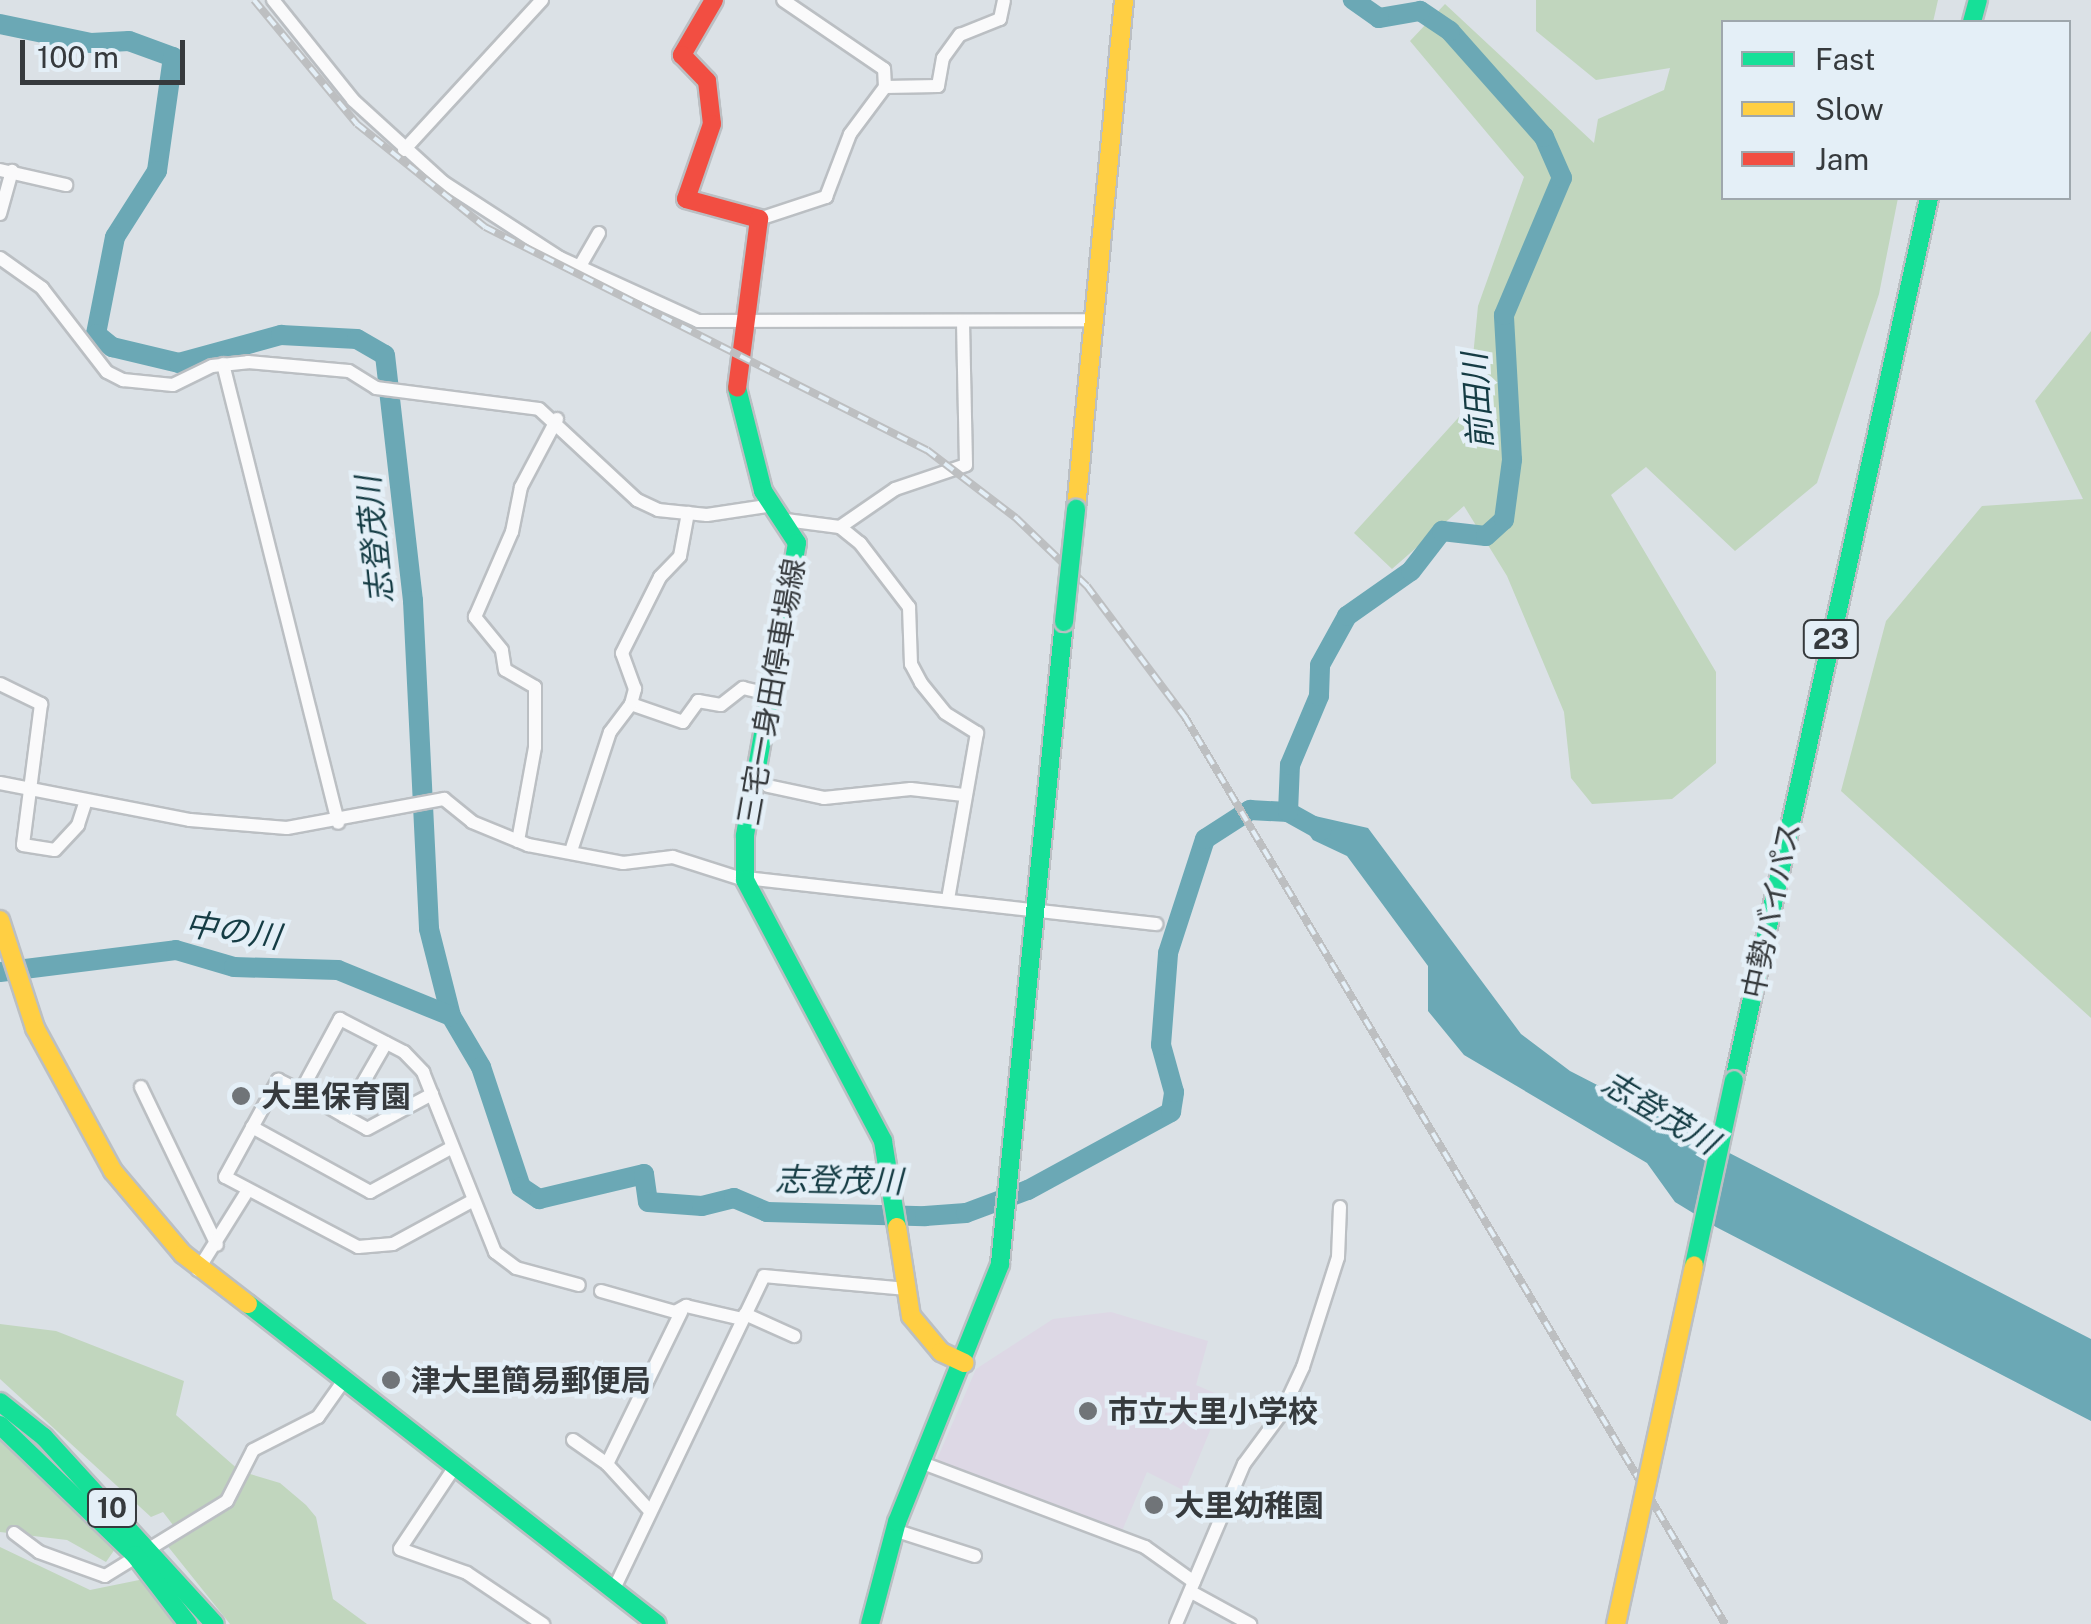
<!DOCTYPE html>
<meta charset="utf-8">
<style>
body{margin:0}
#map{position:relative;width:2091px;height:1624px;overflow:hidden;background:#dbe1e6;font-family:"Public Sans","Noto Sans JP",sans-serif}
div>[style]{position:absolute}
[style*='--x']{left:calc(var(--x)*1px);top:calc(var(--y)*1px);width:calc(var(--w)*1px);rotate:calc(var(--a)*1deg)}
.education>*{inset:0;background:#ddd8e5}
.green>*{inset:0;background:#c1d6be}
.water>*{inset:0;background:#6ba8b5}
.river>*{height:20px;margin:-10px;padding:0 10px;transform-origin:10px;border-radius:10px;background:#6ba8b5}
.roads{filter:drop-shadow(2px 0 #bbbfc3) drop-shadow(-2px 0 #bbbfc3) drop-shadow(0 2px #bbbfc3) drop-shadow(0 -2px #bbbfc3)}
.street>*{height:12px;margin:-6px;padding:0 6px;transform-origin:6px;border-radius:6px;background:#fafafb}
.fast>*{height:18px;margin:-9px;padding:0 9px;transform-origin:9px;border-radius:9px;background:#16e098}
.slow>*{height:18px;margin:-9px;padding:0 9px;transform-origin:9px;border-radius:9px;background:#ffcf43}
.jam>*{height:18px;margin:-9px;padding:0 9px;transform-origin:9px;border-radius:9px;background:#f24e42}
.rail>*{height:8px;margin-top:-4px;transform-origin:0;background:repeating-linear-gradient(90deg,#e4eff7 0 11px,#bdbfc1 0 22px);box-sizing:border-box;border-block:2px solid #bdbfc1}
.bridges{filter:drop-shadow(2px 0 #bbbfc3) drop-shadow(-2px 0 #bbbfc3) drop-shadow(0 2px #bbbfc3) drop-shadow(0 -2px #bbbfc3)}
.fast-bridge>*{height:18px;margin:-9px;padding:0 9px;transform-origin:9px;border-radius:9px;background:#16e098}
.slow-bridge>*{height:18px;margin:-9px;padding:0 9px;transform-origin:9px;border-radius:9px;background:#ffcf43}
.dots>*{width:28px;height:28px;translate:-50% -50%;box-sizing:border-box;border:5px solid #e4eff7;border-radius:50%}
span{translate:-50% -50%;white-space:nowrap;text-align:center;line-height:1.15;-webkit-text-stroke:9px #e4eff7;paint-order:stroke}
.shield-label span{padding:2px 8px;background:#e4eff7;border:2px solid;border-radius:8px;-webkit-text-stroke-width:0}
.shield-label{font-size:28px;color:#363a3d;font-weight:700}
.street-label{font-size:30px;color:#363a3d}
.poi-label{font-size:30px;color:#363a3d;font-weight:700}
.left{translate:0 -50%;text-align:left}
.water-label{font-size:32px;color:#153c44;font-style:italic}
.legend{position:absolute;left:1721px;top:20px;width:350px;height:180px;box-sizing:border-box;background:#e4eff7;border:2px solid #9ea7ad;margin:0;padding:12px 18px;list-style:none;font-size:30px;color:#363a3d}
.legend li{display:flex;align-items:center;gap:20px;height:50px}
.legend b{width:50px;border:2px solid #9ea7ad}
.scale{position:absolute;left:20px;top:40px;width:165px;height:45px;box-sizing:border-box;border:5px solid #363a3d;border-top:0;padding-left:12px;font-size:30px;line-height:35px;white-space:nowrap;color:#363a3d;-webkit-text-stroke:8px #e4eff7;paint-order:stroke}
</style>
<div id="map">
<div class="education">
<i style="clip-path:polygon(1111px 1312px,1208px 1341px,1196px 1385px,1224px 1397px,1185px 1491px,1147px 1472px,1122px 1531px,1110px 1531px,935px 1464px,976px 1369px,1053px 1319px)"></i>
</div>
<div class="green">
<i style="clip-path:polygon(1536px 0,1938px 0,1933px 22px,1724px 22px,1724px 198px,1898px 198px,1879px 294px,1817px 483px,1735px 551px,1646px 467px,1611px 495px,1716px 672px,1716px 763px,1672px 799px,1592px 804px,1571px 778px,1564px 712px,1507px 576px,1464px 506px,1392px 569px,1354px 533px,1468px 407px,1478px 306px,1524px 177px,1410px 41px,1445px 4px,1594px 143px,1598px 119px,1664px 90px,1670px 68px,1596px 80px,1536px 31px)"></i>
<i style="clip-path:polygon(2091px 331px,2091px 1018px,1841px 791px,1886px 621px,1982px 506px,2083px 499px,2035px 401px)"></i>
<i style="clip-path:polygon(0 1324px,56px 1331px,184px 1381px,176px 1415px,240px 1471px,280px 1483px,306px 1505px,316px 1517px,333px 1599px,367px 1624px,230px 1624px,166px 1544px,173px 1525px,163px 1512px,151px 1517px,0 1379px)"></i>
<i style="clip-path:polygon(0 1438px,115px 1549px,106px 1562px,67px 1540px,0 1532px)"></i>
<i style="clip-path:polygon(0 1547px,90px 1590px,149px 1578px,178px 1624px,0 1624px)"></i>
</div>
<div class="water">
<i style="clip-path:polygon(1293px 811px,1368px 828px,1521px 1034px,1570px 1071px,2091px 1339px,2091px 1421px,1716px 1227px,1675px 1202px,1647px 1163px,1464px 1055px,1428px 1011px,1428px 966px,1347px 856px,1313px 840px)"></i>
</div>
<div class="river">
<i style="--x:0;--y:24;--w:93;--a:11.8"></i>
<i style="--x:91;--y:43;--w:38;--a:-3"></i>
<i style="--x:129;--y:41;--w:47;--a:20"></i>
<i style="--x:173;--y:57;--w:115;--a:98"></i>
<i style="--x:157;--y:171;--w:78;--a:122.5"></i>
<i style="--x:115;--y:237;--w:99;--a:101.1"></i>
<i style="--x:96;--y:334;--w:21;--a:39"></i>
<i style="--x:112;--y:347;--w:69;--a:13.4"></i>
<i style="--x:179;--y:363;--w:106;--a:-15.4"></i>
<i style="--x:281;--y:335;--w:76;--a:3"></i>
<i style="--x:357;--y:339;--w:32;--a:30"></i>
<i style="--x:385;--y:355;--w:248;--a:83.5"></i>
<i style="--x:413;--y:601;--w:328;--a:87.2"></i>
<i style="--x:429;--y:929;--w:90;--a:75.8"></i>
<i style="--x:451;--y:1016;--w:59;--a:59.5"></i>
<i style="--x:481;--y:1067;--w:126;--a:71.6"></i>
<i style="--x:521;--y:1187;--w:22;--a:34"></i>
<i style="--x:539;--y:1199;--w:108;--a:-13.4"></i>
<i style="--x:644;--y:1174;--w:28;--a:82"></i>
<i style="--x:648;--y:1202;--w:54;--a:4.2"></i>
<i style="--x:702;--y:1206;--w:33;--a:-14"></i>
<i style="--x:734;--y:1198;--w:36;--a:23"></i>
<i style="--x:767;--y:1212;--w:158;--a:1.5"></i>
<i style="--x:925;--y:1216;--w:41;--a:-4.2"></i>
<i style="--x:966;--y:1213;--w:66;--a:-20.4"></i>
<i style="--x:1028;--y:1190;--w:163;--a:-28.6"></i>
<i style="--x:1171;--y:1112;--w:20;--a:-81"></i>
<i style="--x:1174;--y:1092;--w:49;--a:-105.5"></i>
<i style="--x:1161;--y:1045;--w:92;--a:-85.6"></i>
<i style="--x:1168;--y:953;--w:120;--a:-72"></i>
<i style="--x:1205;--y:839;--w:54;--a:-32.8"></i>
<i style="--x:1250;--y:810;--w:38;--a:3"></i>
<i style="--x:1288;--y:812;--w:38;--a:29"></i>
<i style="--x:1288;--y:812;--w:47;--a:-87.6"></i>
<i style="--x:1290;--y:765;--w:75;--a:-67.2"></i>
<i style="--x:1319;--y:696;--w:31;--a:-88"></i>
<i style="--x:1320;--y:665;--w:56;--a:-61.1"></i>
<i style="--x:1347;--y:616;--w:78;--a:-35.1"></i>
<i style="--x:1411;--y:571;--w:51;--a:-52.2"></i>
<i style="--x:1442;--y:531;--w:44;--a:6.5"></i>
<i style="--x:1486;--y:536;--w:24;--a:-42"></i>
<i style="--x:1504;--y:520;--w:61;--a:-82.4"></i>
<i style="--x:1512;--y:460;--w:145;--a:-93.2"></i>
<i style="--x:1504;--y:315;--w:149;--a:-67.1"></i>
<i style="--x:1562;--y:178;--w:45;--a:-113.7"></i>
<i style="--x:1544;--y:137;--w:142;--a:-131.6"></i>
<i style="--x:1450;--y:31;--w:36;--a:-146"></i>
<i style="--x:1420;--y:11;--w:42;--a:170.3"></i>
<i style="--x:1379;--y:18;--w:32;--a:-145"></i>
<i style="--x:0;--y:972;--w:177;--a:-7.1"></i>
<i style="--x:176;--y:950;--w:60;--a:16.3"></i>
<i style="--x:234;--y:967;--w:104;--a:1.7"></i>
<i style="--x:338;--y:970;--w:122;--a:22.2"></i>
</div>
<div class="roads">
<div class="street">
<i style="--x:273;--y:0;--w:128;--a:51.3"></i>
<i style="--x:353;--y:100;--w:122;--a:42.3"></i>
<i style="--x:443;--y:182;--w:140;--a:33"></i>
<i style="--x:560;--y:258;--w:152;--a:24.5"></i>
<i style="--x:698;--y:321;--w:396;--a:-0.1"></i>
<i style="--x:885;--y:87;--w:53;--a:-1.1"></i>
<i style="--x:938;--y:86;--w:28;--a:-80"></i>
<i style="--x:943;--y:58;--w:29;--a:-54"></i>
<i style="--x:960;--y:35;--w:43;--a:-21.8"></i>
<i style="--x:1000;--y:19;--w:19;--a:-78"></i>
<i style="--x:404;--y:150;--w:204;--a:-47.4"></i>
<i style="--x:0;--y:170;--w:68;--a:12.8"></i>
<i style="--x:0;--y:214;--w:45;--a:-74.4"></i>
<i style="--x:759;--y:219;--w:71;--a:-18.2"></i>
<i style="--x:826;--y:197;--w:67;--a:-69.1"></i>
<i style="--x:850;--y:134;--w:59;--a:-53.3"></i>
<i style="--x:885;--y:87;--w:18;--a:-93"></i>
<i style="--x:884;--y:69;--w:122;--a:-145.7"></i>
<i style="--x:0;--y:258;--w:52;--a:35.5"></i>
<i style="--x:42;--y:288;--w:106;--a:52.3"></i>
<i style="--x:107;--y:372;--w:18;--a:27"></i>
<i style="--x:123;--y:380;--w:50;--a:5.7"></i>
<i style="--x:173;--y:385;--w:43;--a:-26"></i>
<i style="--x:212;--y:366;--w:36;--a:-6"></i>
<i style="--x:248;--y:362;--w:101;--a:5.1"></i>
<i style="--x:349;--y:371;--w:32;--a:32"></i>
<i style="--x:376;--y:388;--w:164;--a:7.3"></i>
<i style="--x:539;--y:409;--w:134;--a:42.9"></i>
<i style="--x:637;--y:500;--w:23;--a:25"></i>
<i style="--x:658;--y:510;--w:49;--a:5.8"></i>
<i style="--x:707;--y:515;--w:67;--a:-8.6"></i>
<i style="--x:580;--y:266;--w:38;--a:-60"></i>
<i style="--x:223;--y:364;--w:473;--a:75.9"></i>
<i style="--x:786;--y:520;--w:54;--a:7.4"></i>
<i style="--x:840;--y:527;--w:26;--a:39"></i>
<i style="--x:860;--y:543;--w:81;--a:52.6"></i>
<i style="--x:909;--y:607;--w:57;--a:88"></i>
<i style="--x:911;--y:664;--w:21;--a:62"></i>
<i style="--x:921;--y:683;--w:38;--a:51"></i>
<i style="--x:945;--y:713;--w:38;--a:32"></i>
<i style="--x:977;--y:733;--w:169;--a:99.9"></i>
<i style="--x:840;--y:527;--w:67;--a:-34.6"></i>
<i style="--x:895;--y:489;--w:75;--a:-18.7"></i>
<i style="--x:966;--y:465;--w:144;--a:-91.2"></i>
<i style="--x:0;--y:684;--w:46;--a:26"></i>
<i style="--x:41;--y:704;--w:142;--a:97.3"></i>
<i style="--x:23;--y:845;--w:32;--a:9"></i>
<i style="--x:55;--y:850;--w:34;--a:-47"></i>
<i style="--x:78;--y:825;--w:25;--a:-72"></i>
<i style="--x:631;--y:704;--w:55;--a:19.1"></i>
<i style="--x:683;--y:722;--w:26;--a:-54"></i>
<i style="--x:698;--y:701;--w:23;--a:10"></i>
<i style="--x:721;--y:705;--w:28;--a:-38"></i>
<i style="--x:743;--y:688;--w:27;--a:13"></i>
<i style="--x:0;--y:783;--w:194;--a:11"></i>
<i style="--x:190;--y:820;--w:97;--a:4.7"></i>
<i style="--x:287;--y:828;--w:160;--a:-10.5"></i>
<i style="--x:444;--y:799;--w:36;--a:39"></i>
<i style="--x:472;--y:822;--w:61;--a:22.3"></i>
<i style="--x:528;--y:845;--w:97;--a:10.7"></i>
<i style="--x:623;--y:863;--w:50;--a:-6.8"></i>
<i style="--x:673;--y:857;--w:76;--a:17.7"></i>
<i style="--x:768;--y:786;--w:57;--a:12.1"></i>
<i style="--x:824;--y:798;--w:87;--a:-5.9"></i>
<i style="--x:911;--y:789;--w:53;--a:6.5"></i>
<i style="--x:518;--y:841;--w:96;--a:-79.7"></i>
<i style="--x:535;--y:747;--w:60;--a:-90"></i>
<i style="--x:535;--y:687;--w:34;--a:-150"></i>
<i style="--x:505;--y:670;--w:20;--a:-99"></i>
<i style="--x:502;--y:650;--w:43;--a:-129.3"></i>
<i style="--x:475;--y:617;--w:93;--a:-66.5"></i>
<i style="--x:512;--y:532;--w:46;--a:-78.7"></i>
<i style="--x:521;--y:487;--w:77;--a:-62.1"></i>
<i style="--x:572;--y:848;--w:122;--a:-71.9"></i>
<i style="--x:610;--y:732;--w:35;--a:-53"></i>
<i style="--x:631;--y:704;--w:16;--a:-75"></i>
<i style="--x:635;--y:689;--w:38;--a:-110"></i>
<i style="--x:622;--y:653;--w:85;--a:-63.4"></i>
<i style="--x:660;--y:577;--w:29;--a:-46"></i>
<i style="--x:680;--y:556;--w:44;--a:-79.5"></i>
<i style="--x:745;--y:878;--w:414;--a:6.4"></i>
<i style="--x:386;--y:1043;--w:84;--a:119.9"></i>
<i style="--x:344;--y:1116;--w:26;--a:29"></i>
<i style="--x:367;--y:1129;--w:74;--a:-28.3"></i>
<i style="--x:141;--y:1087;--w:175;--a:64.3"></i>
<i style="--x:301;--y:1091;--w:50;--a:30.2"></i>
<i style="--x:252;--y:1127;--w:135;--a:28.8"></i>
<i style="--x:370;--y:1192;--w:92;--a:-28.5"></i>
<i style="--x:472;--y:1201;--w:90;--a:151.4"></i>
<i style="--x:393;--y:1244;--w:35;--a:175"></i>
<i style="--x:358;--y:1247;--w:150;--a:-152.2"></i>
<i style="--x:225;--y:1177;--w:111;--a:-61.3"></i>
<i style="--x:278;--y:1080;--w:25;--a:26"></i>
<i style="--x:301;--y:1091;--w:82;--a:-61.6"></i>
<i style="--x:340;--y:1019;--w:72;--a:27.3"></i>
<i style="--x:404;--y:1052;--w:28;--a:46"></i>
<i style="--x:423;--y:1072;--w:194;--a:68.2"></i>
<i style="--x:495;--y:1252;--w:26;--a:37"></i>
<i style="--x:516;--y:1268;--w:65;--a:15.1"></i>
<i style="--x:198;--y:1270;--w:94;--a:-58"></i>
<i style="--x:601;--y:1291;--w:77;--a:15.8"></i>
<i style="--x:675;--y:1312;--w:13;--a:-29"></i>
<i style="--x:686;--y:1306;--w:57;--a:13.1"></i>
<i style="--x:745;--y:1314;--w:54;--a:24.2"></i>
<i style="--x:573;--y:1440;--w:42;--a:35.2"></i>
<i style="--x:920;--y:1462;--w:241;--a:20.7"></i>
<i style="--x:1145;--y:1547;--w:60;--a:35.5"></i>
<i style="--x:454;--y:1468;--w:97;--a:123.7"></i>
<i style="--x:400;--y:1549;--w:71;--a:19.7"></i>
<i style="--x:467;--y:1573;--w:92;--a:33.9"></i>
<i style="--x:650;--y:1511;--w:64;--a:-132.5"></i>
<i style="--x:607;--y:1464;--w:169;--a:-64"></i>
<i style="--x:894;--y:1530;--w:85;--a:17.8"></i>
<i style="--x:14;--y:1533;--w:31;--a:37"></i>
<i style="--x:39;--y:1552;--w:70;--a:20"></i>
<i style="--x:105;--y:1576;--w:143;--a:-31.6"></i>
<i style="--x:227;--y:1501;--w:57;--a:-63"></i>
<i style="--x:253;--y:1450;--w:73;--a:-26.9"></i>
<i style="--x:318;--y:1417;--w:42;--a:-54.8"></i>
<i style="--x:613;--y:1591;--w:349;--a:-64.4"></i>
<i style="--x:764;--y:1276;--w:143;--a:5.2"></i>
<i style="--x:1195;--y:1594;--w:63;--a:28.6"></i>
<i style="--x:1176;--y:1624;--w:174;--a:-67"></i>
<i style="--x:1244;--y:1464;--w:62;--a:-53.5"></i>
<i style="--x:1281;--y:1414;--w:52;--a:-64.9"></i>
<i style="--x:1303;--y:1367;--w:115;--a:-72.3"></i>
<i style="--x:1338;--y:1257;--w:50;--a:-87.7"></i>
</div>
<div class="fast">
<i style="--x:1972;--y:22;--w:23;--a:-75"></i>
<i style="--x:737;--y:388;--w:106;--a:75.8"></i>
<i style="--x:763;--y:491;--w:62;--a:56.8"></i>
<i style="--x:797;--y:543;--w:298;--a:100.1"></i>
<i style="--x:745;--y:836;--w:44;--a:90"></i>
<i style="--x:745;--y:880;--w:295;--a:62.1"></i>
<i style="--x:883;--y:1141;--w:87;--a:80.8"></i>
<i style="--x:1734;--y:1080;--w:903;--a:-77.53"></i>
<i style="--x:248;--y:1304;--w:519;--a:38.04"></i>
<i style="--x:0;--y:1402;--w:56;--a:38.5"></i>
<i style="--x:44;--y:1437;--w:253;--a:47.6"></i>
<i style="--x:0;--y:1425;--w:187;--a:43.9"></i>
<i style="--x:135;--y:1555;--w:87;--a:52.5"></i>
<i style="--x:870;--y:1624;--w:106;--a:-75.2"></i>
<i style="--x:897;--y:1522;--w:278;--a:-68.2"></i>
<i style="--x:1000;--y:1264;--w:645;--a:-84.31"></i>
</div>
<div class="slow">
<i style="--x:1076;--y:509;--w:511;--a:-84.61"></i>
<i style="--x:0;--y:920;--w:114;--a:72"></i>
<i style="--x:35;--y:1028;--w:163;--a:61.4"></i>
<i style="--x:113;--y:1171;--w:109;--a:49.9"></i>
<i style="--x:183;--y:1254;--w:82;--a:37.6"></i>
<i style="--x:897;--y:1227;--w:90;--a:81.1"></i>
<i style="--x:911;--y:1316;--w:47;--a:50.2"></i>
<i style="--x:941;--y:1352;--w:26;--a:25"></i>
</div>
<div class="jam">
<i style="--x:714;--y:0;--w:64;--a:120.2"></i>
<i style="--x:682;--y:55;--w:36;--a:46"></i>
<i style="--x:707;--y:81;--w:43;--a:83.4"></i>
<i style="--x:712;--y:124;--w:79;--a:109.1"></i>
<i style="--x:686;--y:199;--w:76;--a:15.3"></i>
<i style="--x:759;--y:219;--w:170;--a:97.4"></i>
</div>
</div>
<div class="rail">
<i style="--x:254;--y:0;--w:161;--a:50.3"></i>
<i style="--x:357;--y:124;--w:164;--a:38.8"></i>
<i style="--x:485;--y:227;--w:495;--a:26.8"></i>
<i style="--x:927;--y:450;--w:112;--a:37.4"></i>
<i style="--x:1016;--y:518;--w:98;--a:43.8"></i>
<i style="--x:1087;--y:586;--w:164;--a:53.2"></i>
<i style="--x:1185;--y:717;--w:1056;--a:59.23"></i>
</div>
<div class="bridges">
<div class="fast-bridge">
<i style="--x:1064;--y:622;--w:114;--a:-83.9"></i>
<i style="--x:1694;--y:1265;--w:189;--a:-77.8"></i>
</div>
<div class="slow-bridge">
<i style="--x:1616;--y:1624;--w:367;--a:-77.7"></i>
</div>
</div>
<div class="dots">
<i style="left:241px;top:1096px;background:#707478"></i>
<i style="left:391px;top:1380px;background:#707478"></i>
<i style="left:1088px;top:1411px;background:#707478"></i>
<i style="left:1154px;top:1505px;background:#707478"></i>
</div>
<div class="shield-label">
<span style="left:1831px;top:639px">23</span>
<span style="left:112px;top:1508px">10</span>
</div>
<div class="street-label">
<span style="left:771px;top:692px;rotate:-80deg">三宅一身田停車場線</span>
<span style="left:1771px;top:910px;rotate:-78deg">中勢バイパス</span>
</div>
<div class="poi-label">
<span class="left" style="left:261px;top:1096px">大里保育園</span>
<span class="left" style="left:411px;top:1380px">津大里簡易郵便局</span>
<span class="left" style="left:1108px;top:1411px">市立大里小学校</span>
<span class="left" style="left:1174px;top:1505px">大里幼稚園</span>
</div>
<div class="water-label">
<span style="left:1478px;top:401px;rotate:-94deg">前田川</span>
<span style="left:375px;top:540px;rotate:-96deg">志登茂川</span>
<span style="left:233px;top:931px;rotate:8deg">中の川</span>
<span style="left:1660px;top:1113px;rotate:31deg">志登茂川</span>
<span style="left:839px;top:1181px;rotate:1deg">志登茂川</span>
</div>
<ul class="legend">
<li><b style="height:12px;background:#16e098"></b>Fast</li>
<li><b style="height:12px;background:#ffcf43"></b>Slow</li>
<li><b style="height:12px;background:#f24e42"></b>Jam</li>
</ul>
<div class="scale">100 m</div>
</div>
